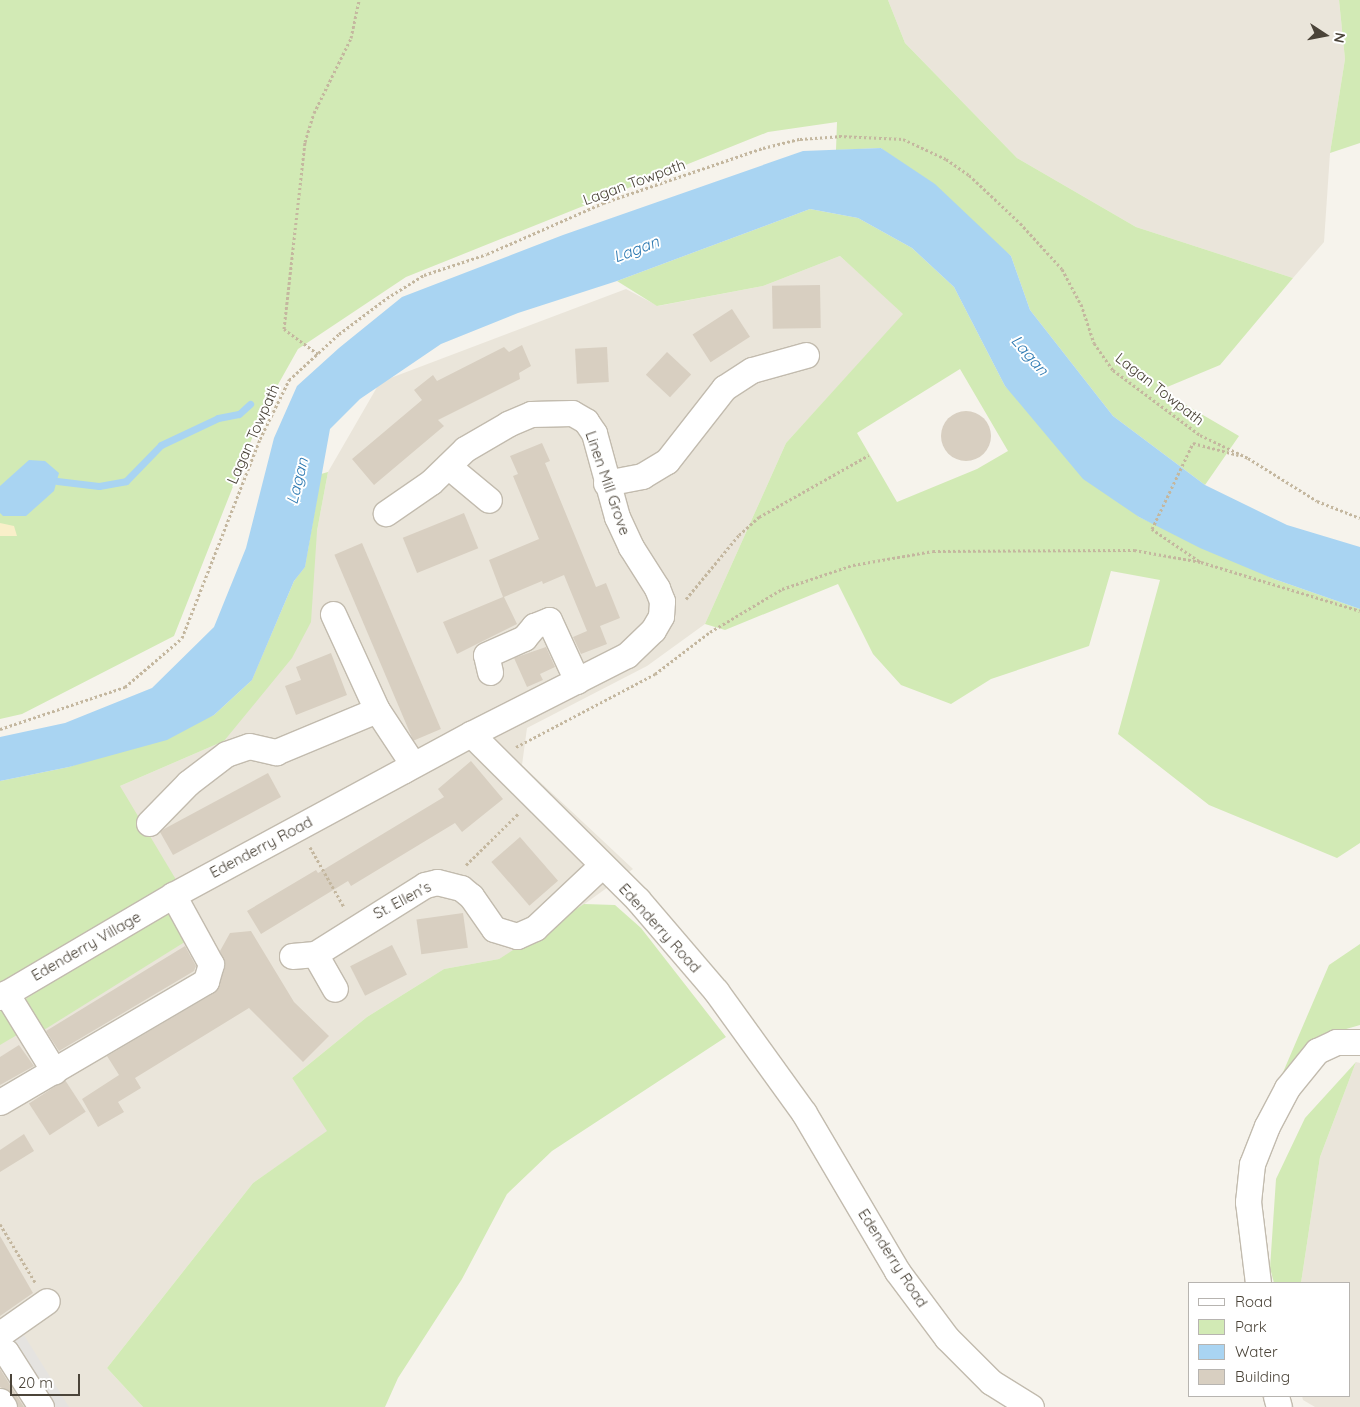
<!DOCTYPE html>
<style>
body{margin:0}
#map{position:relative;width:1360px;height:1407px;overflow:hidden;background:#f6f3ec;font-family:Quicksand,sans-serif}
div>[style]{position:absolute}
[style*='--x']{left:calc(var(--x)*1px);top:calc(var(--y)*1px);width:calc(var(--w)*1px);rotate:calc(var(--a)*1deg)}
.residential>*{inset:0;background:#eae5da}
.green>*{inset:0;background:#d2eab5;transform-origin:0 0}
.sand>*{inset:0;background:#f9efc9}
.parking>*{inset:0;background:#e5e3e0}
.water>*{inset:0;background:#a9d4f2}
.stream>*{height:7px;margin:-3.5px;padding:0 3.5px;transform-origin:3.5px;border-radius:3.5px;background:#a9d4f2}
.building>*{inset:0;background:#d8cfc1;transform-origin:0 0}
.round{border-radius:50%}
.path>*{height:3px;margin-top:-1.5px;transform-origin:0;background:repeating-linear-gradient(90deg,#c4b79f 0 2.5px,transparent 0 5px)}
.roads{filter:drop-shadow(1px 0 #c2bbae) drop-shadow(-1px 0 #c2bbae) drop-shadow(0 1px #c2bbae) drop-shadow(0 -1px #c2bbae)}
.minor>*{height:25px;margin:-12.5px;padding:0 12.5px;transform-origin:12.5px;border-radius:12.5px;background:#fff}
span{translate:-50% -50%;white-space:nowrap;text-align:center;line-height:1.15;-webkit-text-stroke:4px #fff;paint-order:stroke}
.street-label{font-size:15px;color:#4b4439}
.water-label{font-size:16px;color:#2e7ab2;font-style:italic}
.legend{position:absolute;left:1188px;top:1282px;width:162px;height:115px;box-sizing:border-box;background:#fff;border:1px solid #b7b4b0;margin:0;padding:6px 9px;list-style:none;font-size:15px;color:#4b4439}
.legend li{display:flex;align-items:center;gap:10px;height:25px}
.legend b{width:25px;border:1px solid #b7b4b0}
.north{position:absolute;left:1300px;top:10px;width:50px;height:50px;-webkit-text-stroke:4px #fff;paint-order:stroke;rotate:101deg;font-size:14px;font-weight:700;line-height:20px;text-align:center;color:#4b4439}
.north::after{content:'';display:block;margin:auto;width:18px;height:22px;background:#4b4439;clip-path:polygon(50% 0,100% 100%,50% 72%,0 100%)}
.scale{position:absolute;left:10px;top:1374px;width:70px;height:22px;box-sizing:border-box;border:2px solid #4b4439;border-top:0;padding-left:6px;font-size:15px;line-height:18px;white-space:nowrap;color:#4b4439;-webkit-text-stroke:4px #fff;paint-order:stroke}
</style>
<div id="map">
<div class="residential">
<i style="clip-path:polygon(888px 0,1339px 0,1345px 59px,1330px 153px,1324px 242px,1293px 278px,1136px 227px,1017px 158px,905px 43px)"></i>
<i style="clip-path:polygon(840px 256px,904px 314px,786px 443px,705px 624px,647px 666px,527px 728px,522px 765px,633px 869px,554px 926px,499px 959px,444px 969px,367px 1017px,292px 1078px,328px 1131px,253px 1183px,107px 1368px,143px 1407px,0 1407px,0 988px,120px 786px,224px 741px,317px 531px,328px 472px,380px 382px,626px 289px,658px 306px,763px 286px)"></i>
<i style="clip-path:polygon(1356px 1062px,1360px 1063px,1360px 1407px,1315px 1407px,1303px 1400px,1302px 1396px,1349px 1396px,1349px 1283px,1301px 1283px,1320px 1157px)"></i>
</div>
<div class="green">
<i style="clip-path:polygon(0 0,888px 0,905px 43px,1017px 158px,1136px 227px,1293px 278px,1220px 365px,1160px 390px,1239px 436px,1205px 485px,1113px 416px,1030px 310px,1011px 256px,881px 148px,836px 150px,837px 122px,768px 132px,406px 277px,298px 349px,262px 413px,174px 636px,22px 714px,0 719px)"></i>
<i style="clip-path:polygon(1339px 0,1360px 0,1360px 143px,1330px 153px,1345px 59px)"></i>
<i style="clip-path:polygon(evenodd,810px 209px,858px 218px,912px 248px,954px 287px,1005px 386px,1139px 517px,1274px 579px,1360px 609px,1360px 843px,1337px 858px,1209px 805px,1118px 734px,1160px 580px,1111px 571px,1089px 646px,991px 679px,951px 704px,901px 685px,873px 654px,838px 584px,725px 630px,705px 624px,786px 443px,903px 314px,840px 256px,763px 286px,657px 306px,617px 281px,810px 209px,960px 369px,1008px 451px,977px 469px,897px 502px,857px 433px,960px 369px)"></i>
<i style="clip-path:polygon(328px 472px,317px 531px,311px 622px,292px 658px,224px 741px,120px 786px,178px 883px,0 988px,0 781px,69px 767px,214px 715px,252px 680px,294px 581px,305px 567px,321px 474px)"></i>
<i style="clip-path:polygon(584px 904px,615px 905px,641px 928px,726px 1037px,552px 1151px,507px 1194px,462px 1279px,398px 1378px,385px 1407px,143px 1407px,107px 1368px,253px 1183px,327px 1131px,292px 1078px,367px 1017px,444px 969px,499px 959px)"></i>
<i style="left:168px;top:910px;width:36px;height:176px;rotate:58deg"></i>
<i style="clip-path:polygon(1360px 944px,1360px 1025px,1315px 1038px,1281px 1077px,1329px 965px)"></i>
<i style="clip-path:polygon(5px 1006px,22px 1032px,0 1045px,0 1009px)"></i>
<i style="clip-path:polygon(1356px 1062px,1320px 1157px,1301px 1283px,1274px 1283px,1270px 1268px,1276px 1179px,1305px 1118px)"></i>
</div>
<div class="sand">
<i style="clip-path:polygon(0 523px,14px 526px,17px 536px,0 536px)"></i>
</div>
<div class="parking">
<i style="clip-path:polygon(22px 1332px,69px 1407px,46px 1407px,5px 1342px)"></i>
</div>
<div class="water">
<i style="clip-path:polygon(881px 148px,935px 184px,1011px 256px,1030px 310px,1113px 416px,1205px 485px,1287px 525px,1360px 547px,1360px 609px,1274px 579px,1200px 548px,1139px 517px,1083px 479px,1005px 386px,954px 287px,912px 248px,858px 218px,810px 209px,617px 281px,518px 313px,441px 344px,360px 399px,330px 429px,305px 567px,294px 581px,252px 680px,214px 715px,167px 740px,69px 767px,0 781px,0 737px,65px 723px,152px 688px,214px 627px,246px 548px,274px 438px,297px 386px,339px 348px,402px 297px,563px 235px,803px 151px)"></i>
<i style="clip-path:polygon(29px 460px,45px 461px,59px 473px,54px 491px,26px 516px,3px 516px,0 513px,0 486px)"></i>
</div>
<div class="stream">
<i style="--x:57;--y:481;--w:42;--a:6.8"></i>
<i style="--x:99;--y:486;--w:27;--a:-10"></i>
<i style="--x:126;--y:481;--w:50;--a:-45.8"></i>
<i style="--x:161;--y:445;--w:63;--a:-25.3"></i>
<i style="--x:218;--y:418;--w:21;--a:-11"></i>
<i style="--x:239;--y:414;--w:15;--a:-42"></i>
</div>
<div class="building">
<i style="left:820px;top:285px;width:43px;height:48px;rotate:89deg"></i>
<i style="left:732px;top:309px;width:33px;height:47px;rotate:57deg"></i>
<i style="clip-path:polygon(522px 345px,531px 366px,519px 373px,520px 379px,438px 420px,444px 426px,374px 485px,352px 459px,422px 400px,414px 390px,433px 375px,437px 381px,504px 347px,509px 352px)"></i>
<i style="left:607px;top:347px;width:35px;height:32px;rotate:87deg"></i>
<i style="left:667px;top:352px;width:33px;height:31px;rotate:43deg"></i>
<i class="round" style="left:941px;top:411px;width:50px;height:50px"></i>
<i style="clip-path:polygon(542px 443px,550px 461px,545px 463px,596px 587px,606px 583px,620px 618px,600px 626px,607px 644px,581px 654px,573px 637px,587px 631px,564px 575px,543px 584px,542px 581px,504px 597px,517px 624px,457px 654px,443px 622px,503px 597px,489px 560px,539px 539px,513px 476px,518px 474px,510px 456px)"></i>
<i style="left:464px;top:513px;width:38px;height:66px;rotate:68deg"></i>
<i style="left:362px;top:543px;width:202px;height:30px;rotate:67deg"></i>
<i style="clip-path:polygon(546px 647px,555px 667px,540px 674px,543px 680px,527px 687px,514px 658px)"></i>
<i style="clip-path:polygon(331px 653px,347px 695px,296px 715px,285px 686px,301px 680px,296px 667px)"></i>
<i style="clip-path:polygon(471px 761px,503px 799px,462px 832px,455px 823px,351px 886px,348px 881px,261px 934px,247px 911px,316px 870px,318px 873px,444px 797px,438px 789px)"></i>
<i style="clip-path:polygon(268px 773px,281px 797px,173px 855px,160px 832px,164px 829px)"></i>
<i style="left:520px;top:837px;width:58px;height:38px;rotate:49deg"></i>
<i style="left:463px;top:913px;width:35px;height:47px;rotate:82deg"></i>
<i style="clip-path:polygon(251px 931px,294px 1002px,329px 1036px,303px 1062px,249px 1008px,135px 1078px,141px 1088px,118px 1102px,124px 1112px,98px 1127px,82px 1099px,119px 1075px,107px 1056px,214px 993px,225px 968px,220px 951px,230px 933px)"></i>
<i style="left:392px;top:945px;width:33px;height:47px;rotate:63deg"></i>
<i style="clip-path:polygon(185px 946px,196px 966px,194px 971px,59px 1051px,46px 1031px)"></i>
<i style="clip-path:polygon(19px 1045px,34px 1066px,0 1085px,0 1057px)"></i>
<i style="left:65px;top:1080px;width:38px;height:43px;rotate:57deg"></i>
<i style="clip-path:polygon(24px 1134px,34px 1151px,0 1172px,0 1150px)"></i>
<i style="clip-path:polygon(0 1236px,33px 1293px,0 1316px)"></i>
<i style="clip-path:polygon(0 1369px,24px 1407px,18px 1407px,12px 1393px,0 1387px)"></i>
</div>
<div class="path">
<i style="--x:318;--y:354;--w:42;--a:-143.7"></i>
<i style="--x:284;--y:329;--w:188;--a:-83.6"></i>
<i style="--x:305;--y:142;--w:30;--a:-73"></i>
<i style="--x:314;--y:113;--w:84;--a:-63.7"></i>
<i style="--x:351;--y:38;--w:39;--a:-78"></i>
<i style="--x:1199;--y:561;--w:57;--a:-145.8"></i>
<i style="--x:1152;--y:529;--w:95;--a:-64.5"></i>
<i style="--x:1193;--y:443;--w:47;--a:14.9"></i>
<i style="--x:686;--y:599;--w:83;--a:-50.4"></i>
<i style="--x:739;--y:535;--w:27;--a:-42"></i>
<i style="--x:759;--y:517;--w:126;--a:-29.4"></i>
<i style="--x:0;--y:729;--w:132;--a:-18.6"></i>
<i style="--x:125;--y:687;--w:75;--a:-40.7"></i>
<i style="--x:182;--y:638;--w:214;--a:-68.6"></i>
<i style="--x:260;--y:439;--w:66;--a:-63.8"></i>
<i style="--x:289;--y:380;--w:68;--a:-42.6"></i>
<i style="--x:339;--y:334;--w:60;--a:-36.9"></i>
<i style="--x:387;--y:298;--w:44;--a:-31.9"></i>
<i style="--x:424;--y:275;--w:66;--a:-18.4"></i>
<i style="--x:487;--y:254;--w:127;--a:-23.7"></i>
<i style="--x:603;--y:203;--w:169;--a:-19"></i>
<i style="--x:763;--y:148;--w:38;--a:-14"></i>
<i style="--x:800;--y:139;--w:39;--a:-4"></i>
<i style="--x:839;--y:136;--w:64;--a:2.7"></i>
<i style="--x:903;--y:139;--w:47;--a:24.9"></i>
<i style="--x:946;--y:159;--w:28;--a:35"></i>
<i style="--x:969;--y:175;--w:70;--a:43.3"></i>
<i style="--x:1020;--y:223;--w:62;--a:47.6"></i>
<i style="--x:1062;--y:269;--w:40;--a:62"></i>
<i style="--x:1081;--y:304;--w:41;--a:71.6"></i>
<i style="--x:1094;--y:343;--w:33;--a:55"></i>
<i style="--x:1113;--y:370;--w:109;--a:36.8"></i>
<i style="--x:1200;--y:435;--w:53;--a:25.6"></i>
<i style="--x:1248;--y:458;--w:81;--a:31.9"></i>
<i style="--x:1317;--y:501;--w:46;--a:21.6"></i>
<i style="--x:516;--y:747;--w:157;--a:-27.7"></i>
<i style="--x:655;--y:674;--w:69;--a:-37.4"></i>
<i style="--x:710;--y:632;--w:84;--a:-30.8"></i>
<i style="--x:782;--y:589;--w:75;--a:-18.7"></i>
<i style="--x:853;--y:565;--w:81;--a:-9.9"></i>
<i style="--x:933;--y:551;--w:201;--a:-0.3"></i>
<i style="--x:1134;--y:550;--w:68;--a:10.2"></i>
<i style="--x:1201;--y:562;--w:166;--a:17.1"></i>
<i style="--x:310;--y:847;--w:69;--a:60.5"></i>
<i style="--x:466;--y:865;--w:74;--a:-44.5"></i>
<i style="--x:0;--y:1224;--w:68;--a:58.9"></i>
</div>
<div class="roads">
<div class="minor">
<i style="--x:448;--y:466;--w:53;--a:39.7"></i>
<i style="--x:606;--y:483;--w:37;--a:-11"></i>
<i style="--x:642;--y:476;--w:29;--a:-31"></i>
<i style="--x:667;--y:461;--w:93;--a:-52"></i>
<i style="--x:724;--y:388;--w:33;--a:-33"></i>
<i style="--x:752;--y:370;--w:56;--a:-15.5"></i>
<i style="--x:333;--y:614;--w:106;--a:65.4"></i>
<i style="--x:377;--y:710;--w:64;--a:56.6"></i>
<i style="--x:412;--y:763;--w:11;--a:139"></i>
<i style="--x:490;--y:672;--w:17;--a:-103"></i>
<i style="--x:486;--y:655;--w:42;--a:-24.1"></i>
<i style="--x:524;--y:638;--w:16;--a:-50"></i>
<i style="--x:534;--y:626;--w:16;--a:-22"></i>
<i style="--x:549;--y:620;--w:67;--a:65.3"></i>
<i style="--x:471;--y:734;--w:235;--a:44.8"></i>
<i style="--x:638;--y:900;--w:120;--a:49.4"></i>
<i style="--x:716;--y:991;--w:150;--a:54.2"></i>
<i style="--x:804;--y:1113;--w:183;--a:59.5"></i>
<i style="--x:897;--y:1271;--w:84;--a:53.3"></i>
<i style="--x:947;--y:1338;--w:62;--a:45"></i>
<i style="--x:991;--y:1382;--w:47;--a:32"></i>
<i style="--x:149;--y:823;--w:56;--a:-45.7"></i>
<i style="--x:188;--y:783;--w:48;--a:-37.3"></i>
<i style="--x:226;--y:754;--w:24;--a:-19"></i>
<i style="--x:249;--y:746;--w:28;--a:13"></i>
<i style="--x:276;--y:752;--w:109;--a:-22.6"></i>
<i style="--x:315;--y:954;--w:40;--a:60.3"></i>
<i style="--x:292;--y:956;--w:23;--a:-5"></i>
<i style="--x:315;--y:954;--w:130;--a:-32.1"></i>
<i style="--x:425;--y:885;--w:12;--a:-14"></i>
<i style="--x:437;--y:882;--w:25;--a:14"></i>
<i style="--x:461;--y:888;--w:13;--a:39"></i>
<i style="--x:471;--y:896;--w:40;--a:55.1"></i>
<i style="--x:494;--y:929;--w:24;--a:17"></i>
<i style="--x:517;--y:936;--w:20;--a:-24"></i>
<i style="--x:535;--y:928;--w:91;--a:-43.2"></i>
<i style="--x:6;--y:993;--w:92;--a:58.4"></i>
<i style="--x:0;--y:997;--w:201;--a:-30.5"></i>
<i style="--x:173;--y:895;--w:339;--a:-28.4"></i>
<i style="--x:471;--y:734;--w:175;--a:-26.9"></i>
<i style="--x:627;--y:655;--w:36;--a:-44"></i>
<i style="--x:653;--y:630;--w:16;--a:-60"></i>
<i style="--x:661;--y:616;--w:15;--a:-86"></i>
<i style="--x:662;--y:601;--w:14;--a:-111"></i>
<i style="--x:657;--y:588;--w:49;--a:-122.4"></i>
<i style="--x:631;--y:547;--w:33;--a:-115"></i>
<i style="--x:617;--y:517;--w:87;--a:-105.3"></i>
<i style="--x:594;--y:433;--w:14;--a:-124"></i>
<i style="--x:586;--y:421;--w:16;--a:-150"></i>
<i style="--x:572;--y:413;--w:41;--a:178.6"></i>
<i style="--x:531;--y:414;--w:25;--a:157"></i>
<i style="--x:508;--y:424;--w:50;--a:149.8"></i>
<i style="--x:465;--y:449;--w:47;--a:135.9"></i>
<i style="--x:431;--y:482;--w:55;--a:145.4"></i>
<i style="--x:0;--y:1102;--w:239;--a:-30.4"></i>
<i style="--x:206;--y:981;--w:18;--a:-74"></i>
<i style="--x:211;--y:964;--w:79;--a:-118.8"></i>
<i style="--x:1258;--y:1283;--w:82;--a:-97"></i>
<i style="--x:1248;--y:1202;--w:38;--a:-84"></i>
<i style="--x:1252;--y:1164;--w:41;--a:-68.5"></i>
<i style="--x:1267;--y:1126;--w:43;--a:-62.2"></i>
<i style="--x:1287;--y:1088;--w:48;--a:-51"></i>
<i style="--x:1317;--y:1051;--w:21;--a:-25"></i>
<i style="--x:1336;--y:1042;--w:24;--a:0"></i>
<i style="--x:0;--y:1334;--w:57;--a:-35.1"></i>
<i style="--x:0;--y:1350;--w:6;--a:18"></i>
<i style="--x:6;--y:1352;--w:65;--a:57.5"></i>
<i style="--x:1276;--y:1396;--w:11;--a:75"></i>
<i style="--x:0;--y:1401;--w:7;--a:56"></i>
</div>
</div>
<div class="street-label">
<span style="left:634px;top:182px;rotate:-20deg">Lagan Towpath</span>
<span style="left:1160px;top:389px;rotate:38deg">Lagan Towpath</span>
<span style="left:253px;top:434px;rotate:-66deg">Lagan Towpath</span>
<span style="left:608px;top:483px;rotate:71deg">Linen Mill Grove</span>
<span style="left:261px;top:847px;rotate:-28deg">Edenderry Road</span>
<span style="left:402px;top:900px;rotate:-28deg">St. Ellen's</span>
<span style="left:660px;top:928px;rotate:48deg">Edenderry Road</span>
<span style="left:86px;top:946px;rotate:-30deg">Edenderry Village</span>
<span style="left:893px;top:1258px;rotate:57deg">Edenderry Road</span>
</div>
<div class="water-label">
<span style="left:636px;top:249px;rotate:-21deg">Lagan</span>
<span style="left:1030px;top:355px;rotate:49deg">Lagan</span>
<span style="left:297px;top:481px;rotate:-76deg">Lagan</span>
</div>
<ul class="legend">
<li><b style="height:6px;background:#fff"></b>Road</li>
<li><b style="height:14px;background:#d2eab5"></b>Park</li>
<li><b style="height:14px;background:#a9d4f2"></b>Water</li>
<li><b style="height:14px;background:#d8cfc1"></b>Building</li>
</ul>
<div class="north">N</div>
<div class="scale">20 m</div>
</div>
